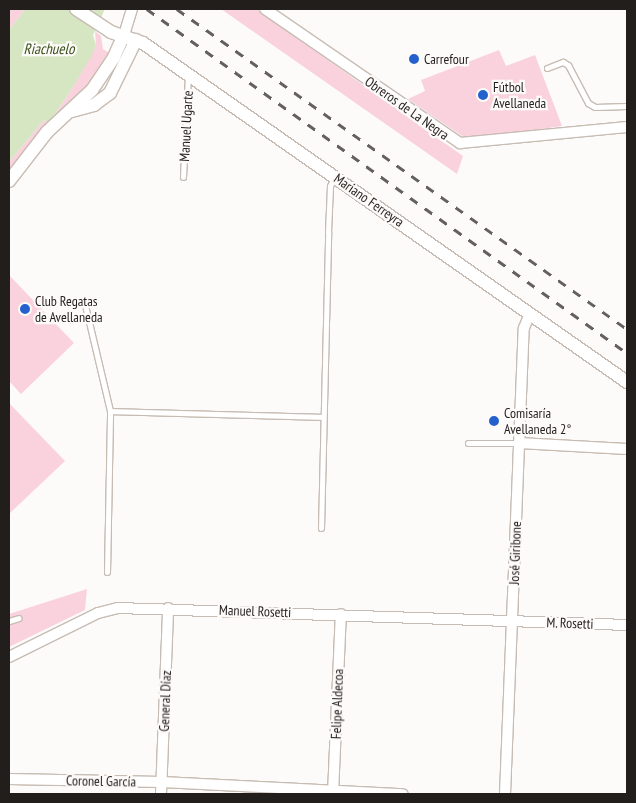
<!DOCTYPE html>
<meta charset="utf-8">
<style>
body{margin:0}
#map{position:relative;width:636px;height:803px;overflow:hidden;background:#fdfbf9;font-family:"PT Sans Narrow",sans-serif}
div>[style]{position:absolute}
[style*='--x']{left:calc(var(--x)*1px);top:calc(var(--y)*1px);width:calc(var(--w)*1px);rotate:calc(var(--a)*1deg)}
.green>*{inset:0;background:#fad2de}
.water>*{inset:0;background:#d6e6c3}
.roads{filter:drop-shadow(1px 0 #c7bcb3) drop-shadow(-1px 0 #c7bcb3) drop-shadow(0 1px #c7bcb3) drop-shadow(0 -1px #c7bcb3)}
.service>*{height:5px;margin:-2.5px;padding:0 2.5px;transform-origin:2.5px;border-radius:2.5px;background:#fff}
.minor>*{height:10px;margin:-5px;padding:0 5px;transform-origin:5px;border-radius:5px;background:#fff}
.tertiary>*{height:12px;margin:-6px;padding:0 6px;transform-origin:6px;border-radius:6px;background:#fff}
.rail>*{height:2.5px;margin-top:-1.25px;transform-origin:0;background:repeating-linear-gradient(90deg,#64605e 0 9px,transparent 0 18px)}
.dots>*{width:14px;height:14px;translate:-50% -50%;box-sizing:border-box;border:2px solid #fdfbf9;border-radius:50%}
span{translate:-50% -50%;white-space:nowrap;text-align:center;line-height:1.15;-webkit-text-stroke:4.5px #fdfbf9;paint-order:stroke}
.poi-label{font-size:14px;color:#221e1b}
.left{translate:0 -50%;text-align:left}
.street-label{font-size:14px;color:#221e1b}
.water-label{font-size:15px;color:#3c511d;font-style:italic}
.frame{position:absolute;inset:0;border:10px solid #221e1b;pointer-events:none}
</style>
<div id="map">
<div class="green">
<i style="clip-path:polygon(9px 9px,25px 9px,9px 30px)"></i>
<i style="clip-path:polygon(221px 9px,256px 9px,463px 156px,457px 174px)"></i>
<i style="clip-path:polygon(95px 31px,101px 36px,103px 49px,111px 54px,88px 87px,9px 174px,9px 162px,44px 120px,49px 123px,73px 87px,96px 45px)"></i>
<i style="clip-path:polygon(499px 50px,506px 66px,535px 55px,562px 126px,468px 140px,408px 99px,425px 91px,421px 80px)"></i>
<i style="clip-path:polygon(9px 275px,74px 343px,21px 394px,9px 381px)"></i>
<i style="clip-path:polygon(9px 403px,65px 461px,9px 514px)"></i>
<i style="clip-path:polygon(87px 589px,85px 610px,9px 647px,9px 614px)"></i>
</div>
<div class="water">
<i style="clip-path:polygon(25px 9px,105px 9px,93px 35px,96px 45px,92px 55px,73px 87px,49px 123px,44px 120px,9px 162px,9px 30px)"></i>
</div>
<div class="roads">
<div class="service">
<i style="--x:547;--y:68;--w:17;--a:-21"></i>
<i style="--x:563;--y:62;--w:6;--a:31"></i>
<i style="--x:568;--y:65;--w:43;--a:62.2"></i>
<i style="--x:588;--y:103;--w:8;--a:30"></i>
<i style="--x:595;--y:107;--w:32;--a:-2"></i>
<i style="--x:183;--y:177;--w:101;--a:-87.2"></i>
<i style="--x:85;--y:305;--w:109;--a:76.7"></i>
<i style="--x:468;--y:443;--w:51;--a:0"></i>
<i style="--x:321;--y:528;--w:296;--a:-88.6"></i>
<i style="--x:328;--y:232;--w:46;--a:-87.5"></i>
<i style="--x:330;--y:186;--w:9;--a:-63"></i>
<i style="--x:107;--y:572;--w:161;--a:-88.9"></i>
<i style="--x:110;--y:411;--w:213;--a:1.6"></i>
<i style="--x:9;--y:621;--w:10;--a:-17"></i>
</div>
<div class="minor">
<i style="--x:265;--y:9;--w:237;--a:34.5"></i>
<i style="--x:460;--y:143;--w:168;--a:-5.5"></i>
<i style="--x:124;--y:35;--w:27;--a:-73"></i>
<i style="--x:519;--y:443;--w:108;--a:3.2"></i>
<i style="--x:9;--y:657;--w:99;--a:-26.3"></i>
<i style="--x:98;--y:613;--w:21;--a:-14"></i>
<i style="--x:118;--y:608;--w:509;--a:1.91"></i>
<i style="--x:9;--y:779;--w:153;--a:1.1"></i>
<i style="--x:162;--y:782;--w:241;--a:2.9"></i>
<i style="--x:161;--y:794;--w:186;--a:-87.8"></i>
<i style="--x:333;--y:794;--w:180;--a:-87.5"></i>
<i style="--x:505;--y:794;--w:466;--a:-87.7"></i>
<i style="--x:524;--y:328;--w:16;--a:-68"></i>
</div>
<div class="tertiary">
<i style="--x:76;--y:9;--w:42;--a:33.3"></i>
<i style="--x:111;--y:32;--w:34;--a:19"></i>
<i style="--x:143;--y:43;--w:591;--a:35.01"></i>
<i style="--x:72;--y:111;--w:23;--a:-15"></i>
<i style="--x:94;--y:105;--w:20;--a:-37"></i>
<i style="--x:110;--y:93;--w:59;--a:-63.9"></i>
<i style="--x:9;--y:181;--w:62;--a:-52.2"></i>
<i style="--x:47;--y:132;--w:62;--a:-43"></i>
<i style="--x:92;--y:90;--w:40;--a:-56"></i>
<i style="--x:114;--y:57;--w:24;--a:-66"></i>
</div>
</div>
<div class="rail">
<i style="--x:147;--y:9;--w:591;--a:35.63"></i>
<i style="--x:177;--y:9;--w:552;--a:35.42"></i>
</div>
<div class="dots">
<i style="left:414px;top:59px;background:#2461cd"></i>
<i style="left:483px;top:95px;background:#2461cd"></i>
<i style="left:25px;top:309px;background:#2461cd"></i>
<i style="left:494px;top:421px;background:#2461cd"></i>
</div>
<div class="poi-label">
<span class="left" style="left:424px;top:59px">Carrefour</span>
<span class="left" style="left:493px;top:95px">Fútbol<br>Avellaneda</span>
<span class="left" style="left:35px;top:309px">Club Regatas<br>de Avellaneda</span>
<span class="left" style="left:504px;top:421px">Comisaría<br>Avellaneda 2°</span>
</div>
<div class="street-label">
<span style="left:407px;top:108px;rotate:35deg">Obreros de La Negra</span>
<span style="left:186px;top:126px;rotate:-87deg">Manuel Ugarte</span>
<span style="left:369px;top:200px;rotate:35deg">Mariano Ferreyra</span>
<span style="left:515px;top:553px;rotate:-88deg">José Giribone</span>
<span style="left:255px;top:611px;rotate:2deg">Manuel Rosetti</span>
<span style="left:570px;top:623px;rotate:2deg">M. Rosetti</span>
<span style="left:165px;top:701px;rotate:-88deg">General Díaz</span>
<span style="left:337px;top:704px;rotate:-88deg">Felipe Aldecoa</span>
<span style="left:101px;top:781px;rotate:1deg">Coronel García</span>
</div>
<div class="water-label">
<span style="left:49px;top:49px">Riachuelo</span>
</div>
<div class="frame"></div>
</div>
